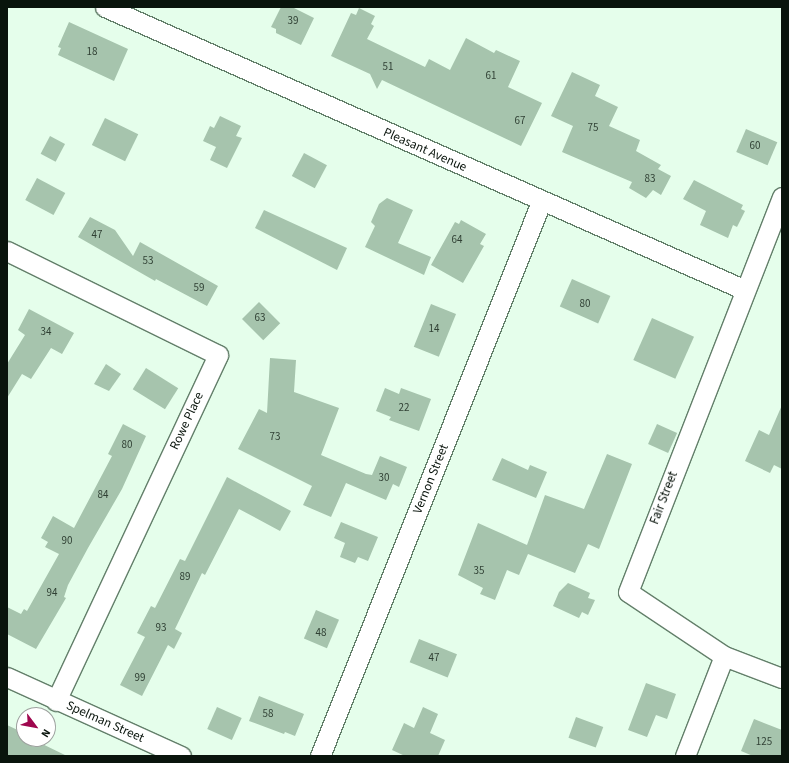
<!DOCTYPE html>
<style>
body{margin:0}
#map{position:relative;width:789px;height:763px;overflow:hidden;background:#e5feeb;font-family:"Source Sans 3",sans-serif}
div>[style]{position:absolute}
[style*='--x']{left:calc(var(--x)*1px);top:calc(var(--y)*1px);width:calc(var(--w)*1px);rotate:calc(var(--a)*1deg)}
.building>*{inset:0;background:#a6c4ad;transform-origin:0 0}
.roads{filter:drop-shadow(1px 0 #637f6a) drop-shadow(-1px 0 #637f6a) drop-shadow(0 1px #637f6a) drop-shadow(0 -1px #637f6a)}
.minor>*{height:19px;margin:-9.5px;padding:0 9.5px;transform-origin:9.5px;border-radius:9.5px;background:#fff}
span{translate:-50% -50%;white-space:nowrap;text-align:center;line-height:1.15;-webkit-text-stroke:3px #fff;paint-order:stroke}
.number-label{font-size:11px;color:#304034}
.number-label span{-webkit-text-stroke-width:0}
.street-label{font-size:13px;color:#09140c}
.frame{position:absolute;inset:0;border:8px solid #09140c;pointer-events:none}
.north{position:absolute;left:16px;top:707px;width:40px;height:40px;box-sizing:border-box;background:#fff;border:1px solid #9da19e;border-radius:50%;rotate:122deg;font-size:11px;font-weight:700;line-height:16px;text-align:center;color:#09140c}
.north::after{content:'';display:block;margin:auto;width:14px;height:18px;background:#9f074e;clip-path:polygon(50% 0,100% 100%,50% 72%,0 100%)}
</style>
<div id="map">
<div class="building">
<i style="clip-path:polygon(281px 7px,292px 7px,314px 18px,301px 45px,276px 33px,276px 29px,271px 27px)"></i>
<i style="clip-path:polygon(359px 8px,375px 16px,371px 24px,374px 26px,367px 39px,425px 67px,429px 59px,450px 70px,466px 38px,494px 53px,496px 50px,520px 61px,508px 87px,542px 103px,521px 146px,382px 80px,377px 89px,370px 74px,331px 56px,351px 13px,356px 15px)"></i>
<i style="clip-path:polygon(69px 22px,128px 49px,114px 81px,58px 55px,61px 48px,58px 47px)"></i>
<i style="clip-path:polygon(572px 72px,600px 85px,595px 96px,618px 107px,609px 126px,640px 140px,636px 151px,661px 165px,658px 169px,671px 176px,661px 195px,653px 190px,646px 198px,629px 188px,632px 182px,562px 152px,573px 126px,551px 116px)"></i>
<i style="clip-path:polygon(220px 116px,241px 126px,236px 136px,242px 138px,227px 168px,210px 160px,216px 147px,203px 141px,210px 126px,214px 128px)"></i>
<i style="left:105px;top:118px;width:37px;height:30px;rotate:26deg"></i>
<i style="left:746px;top:129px;width:34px;height:25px;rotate:23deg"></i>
<i style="left:50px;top:136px;width:17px;height:20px;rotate:28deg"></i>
<i style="left:304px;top:153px;width:26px;height:26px;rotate:28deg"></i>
<i style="left:37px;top:178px;width:32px;height:25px;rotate:28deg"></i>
<i style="clip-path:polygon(694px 180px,743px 205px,741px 209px,745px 211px,737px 227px,733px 225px,728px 238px,700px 225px,706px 211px,683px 199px)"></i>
<i style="clip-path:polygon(387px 198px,413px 210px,398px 243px,431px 257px,424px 275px,365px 247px,375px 226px,371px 222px,379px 204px)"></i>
<i style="clip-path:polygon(264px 210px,347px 248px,337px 270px,255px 228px)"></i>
<i style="clip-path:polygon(90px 217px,115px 230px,133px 256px,140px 242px,218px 286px,207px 306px,156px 279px,155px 281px,78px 237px)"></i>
<i style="clip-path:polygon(461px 220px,486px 234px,480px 244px,484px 246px,463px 283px,431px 265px,455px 222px,459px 224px)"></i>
<i style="left:572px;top:279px;width:42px;height:30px;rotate:24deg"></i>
<i style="left:259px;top:302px;width:30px;height:24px;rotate:45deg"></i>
<i style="left:431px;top:304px;width:27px;height:46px;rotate:22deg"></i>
<i style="clip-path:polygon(29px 309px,74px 333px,62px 354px,51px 348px,31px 379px,22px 374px,7px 398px,7px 364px,25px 335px,18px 330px)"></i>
<i style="left:652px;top:318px;width:46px;height:46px;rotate:24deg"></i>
<i style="clip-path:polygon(270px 358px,296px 360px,294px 392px,339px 408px,321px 455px,366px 474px,372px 475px,380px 456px,407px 467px,399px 487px,393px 484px,386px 500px,346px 483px,331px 517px,303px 505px,312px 486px,238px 449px,259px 409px,267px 413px)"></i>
<i style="clip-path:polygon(106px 364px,121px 374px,109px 391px,94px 384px)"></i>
<i style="left:146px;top:368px;width:38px;height:25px;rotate:32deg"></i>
<i style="clip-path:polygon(385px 388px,399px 394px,401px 388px,431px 399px,419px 431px,389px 420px,391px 417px,376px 411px)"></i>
<i style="clip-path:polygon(782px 405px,782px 469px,774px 465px,770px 473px,745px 461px,759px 430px,769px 435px)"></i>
<i style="clip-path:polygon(123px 424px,146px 436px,122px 489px,88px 548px,68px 585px,64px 597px,66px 598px,36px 649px,7px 634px,7px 607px,21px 614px,24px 609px,27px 611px,59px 554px,45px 547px,48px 542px,41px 538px,53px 516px,74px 528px,112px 456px,108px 454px)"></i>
<i style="left:657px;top:424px;width:22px;height:22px;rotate:24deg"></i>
<i style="clip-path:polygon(607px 454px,632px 464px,599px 549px,588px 544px,575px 573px,528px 554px,519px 575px,507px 570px,495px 600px,480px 594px,483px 588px,458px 575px,478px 523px,527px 545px,545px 495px,584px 509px)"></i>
<i style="clip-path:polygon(502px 458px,528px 470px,530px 465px,547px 472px,536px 498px,492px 480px)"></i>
<i style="clip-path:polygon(227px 477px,291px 511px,280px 531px,239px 509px,205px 575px,202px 573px,175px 629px,182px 633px,174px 649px,168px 645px,142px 696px,120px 685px,145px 637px,137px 633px,151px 606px,155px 608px,180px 559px,185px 561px)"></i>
<i style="clip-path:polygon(341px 522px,378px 537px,368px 561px,358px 557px,355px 563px,340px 557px,345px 543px,334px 538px)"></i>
<i style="clip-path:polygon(568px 583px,590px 593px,588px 598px,595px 600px,588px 615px,582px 612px,579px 618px,553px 606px,559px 592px)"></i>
<i style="left:316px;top:610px;width:25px;height:31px;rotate:23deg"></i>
<i style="left:419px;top:639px;width:41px;height:25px;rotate:22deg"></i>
<i style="clip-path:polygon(646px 683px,676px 694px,667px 719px,656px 715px,647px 737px,628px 730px)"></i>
<i style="clip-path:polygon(259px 696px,304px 714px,295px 736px,285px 732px,284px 734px,249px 721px)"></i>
<i style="left:217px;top:707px;width:27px;height:24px;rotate:24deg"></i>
<i style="clip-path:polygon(423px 707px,438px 714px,430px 733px,445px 740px,438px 756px,405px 756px,392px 750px,404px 723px,414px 728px)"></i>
<i style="left:576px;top:717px;width:29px;height:22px;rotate:20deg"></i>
<i style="clip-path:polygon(754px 719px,782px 730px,782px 756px,753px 756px,741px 751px)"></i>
<i style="clip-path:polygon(7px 725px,24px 733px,24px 739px,32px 739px,67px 756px,7px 756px)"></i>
</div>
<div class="roads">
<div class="minor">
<i style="--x:105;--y:7;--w:700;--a:23.85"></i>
<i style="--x:7;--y:251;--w:235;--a:26.2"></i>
<i style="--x:218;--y:355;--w:382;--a:115.1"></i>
<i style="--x:724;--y:656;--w:62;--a:20.8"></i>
<i style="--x:7;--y:677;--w:191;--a:24.4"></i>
<i style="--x:320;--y:756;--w:596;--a:-68.25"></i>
<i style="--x:685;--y:756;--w:107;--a:-68.7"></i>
<i style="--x:724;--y:656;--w:115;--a:-146.3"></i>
<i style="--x:628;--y:592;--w:424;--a:-68.7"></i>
</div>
</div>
<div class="number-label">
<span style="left:293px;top:21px">39</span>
<span style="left:92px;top:52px">18</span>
<span style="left:388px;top:67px">51</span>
<span style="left:491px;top:76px">61</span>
<span style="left:520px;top:121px">67</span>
<span style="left:593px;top:128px">75</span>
<span style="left:755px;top:146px">60</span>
<span style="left:650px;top:179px">83</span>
<span style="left:97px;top:235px">47</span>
<span style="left:457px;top:240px">64</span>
<span style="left:148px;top:261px">53</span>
<span style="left:199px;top:288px">59</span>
<span style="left:585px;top:304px">80</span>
<span style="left:260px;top:318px">63</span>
<span style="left:434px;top:329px">14</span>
<span style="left:46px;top:332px">34</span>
<span style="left:404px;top:408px">22</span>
<span style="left:275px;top:437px">73</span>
<span style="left:127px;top:445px">80</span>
<span style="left:384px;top:478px">30</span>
<span style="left:103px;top:495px">84</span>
<span style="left:67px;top:541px">90</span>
<span style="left:479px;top:571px">35</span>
<span style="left:185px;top:577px">89</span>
<span style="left:52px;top:593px">94</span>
<span style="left:161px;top:628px">93</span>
<span style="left:321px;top:633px">48</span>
<span style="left:434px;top:658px">47</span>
<span style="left:140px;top:678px">99</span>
<span style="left:268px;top:714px">58</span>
<span style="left:764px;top:742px">125</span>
</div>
<div class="street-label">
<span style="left:425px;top:150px;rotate:24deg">Pleasant Avenue</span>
<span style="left:187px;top:421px;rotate:-65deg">Rowe Place</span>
<span style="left:431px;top:479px;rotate:-68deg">Vernon Street</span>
<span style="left:664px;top:498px;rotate:-69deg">Fair Street</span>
<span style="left:105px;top:722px;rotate:24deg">Spelman Street</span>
</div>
<div class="frame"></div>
<div class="north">N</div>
</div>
